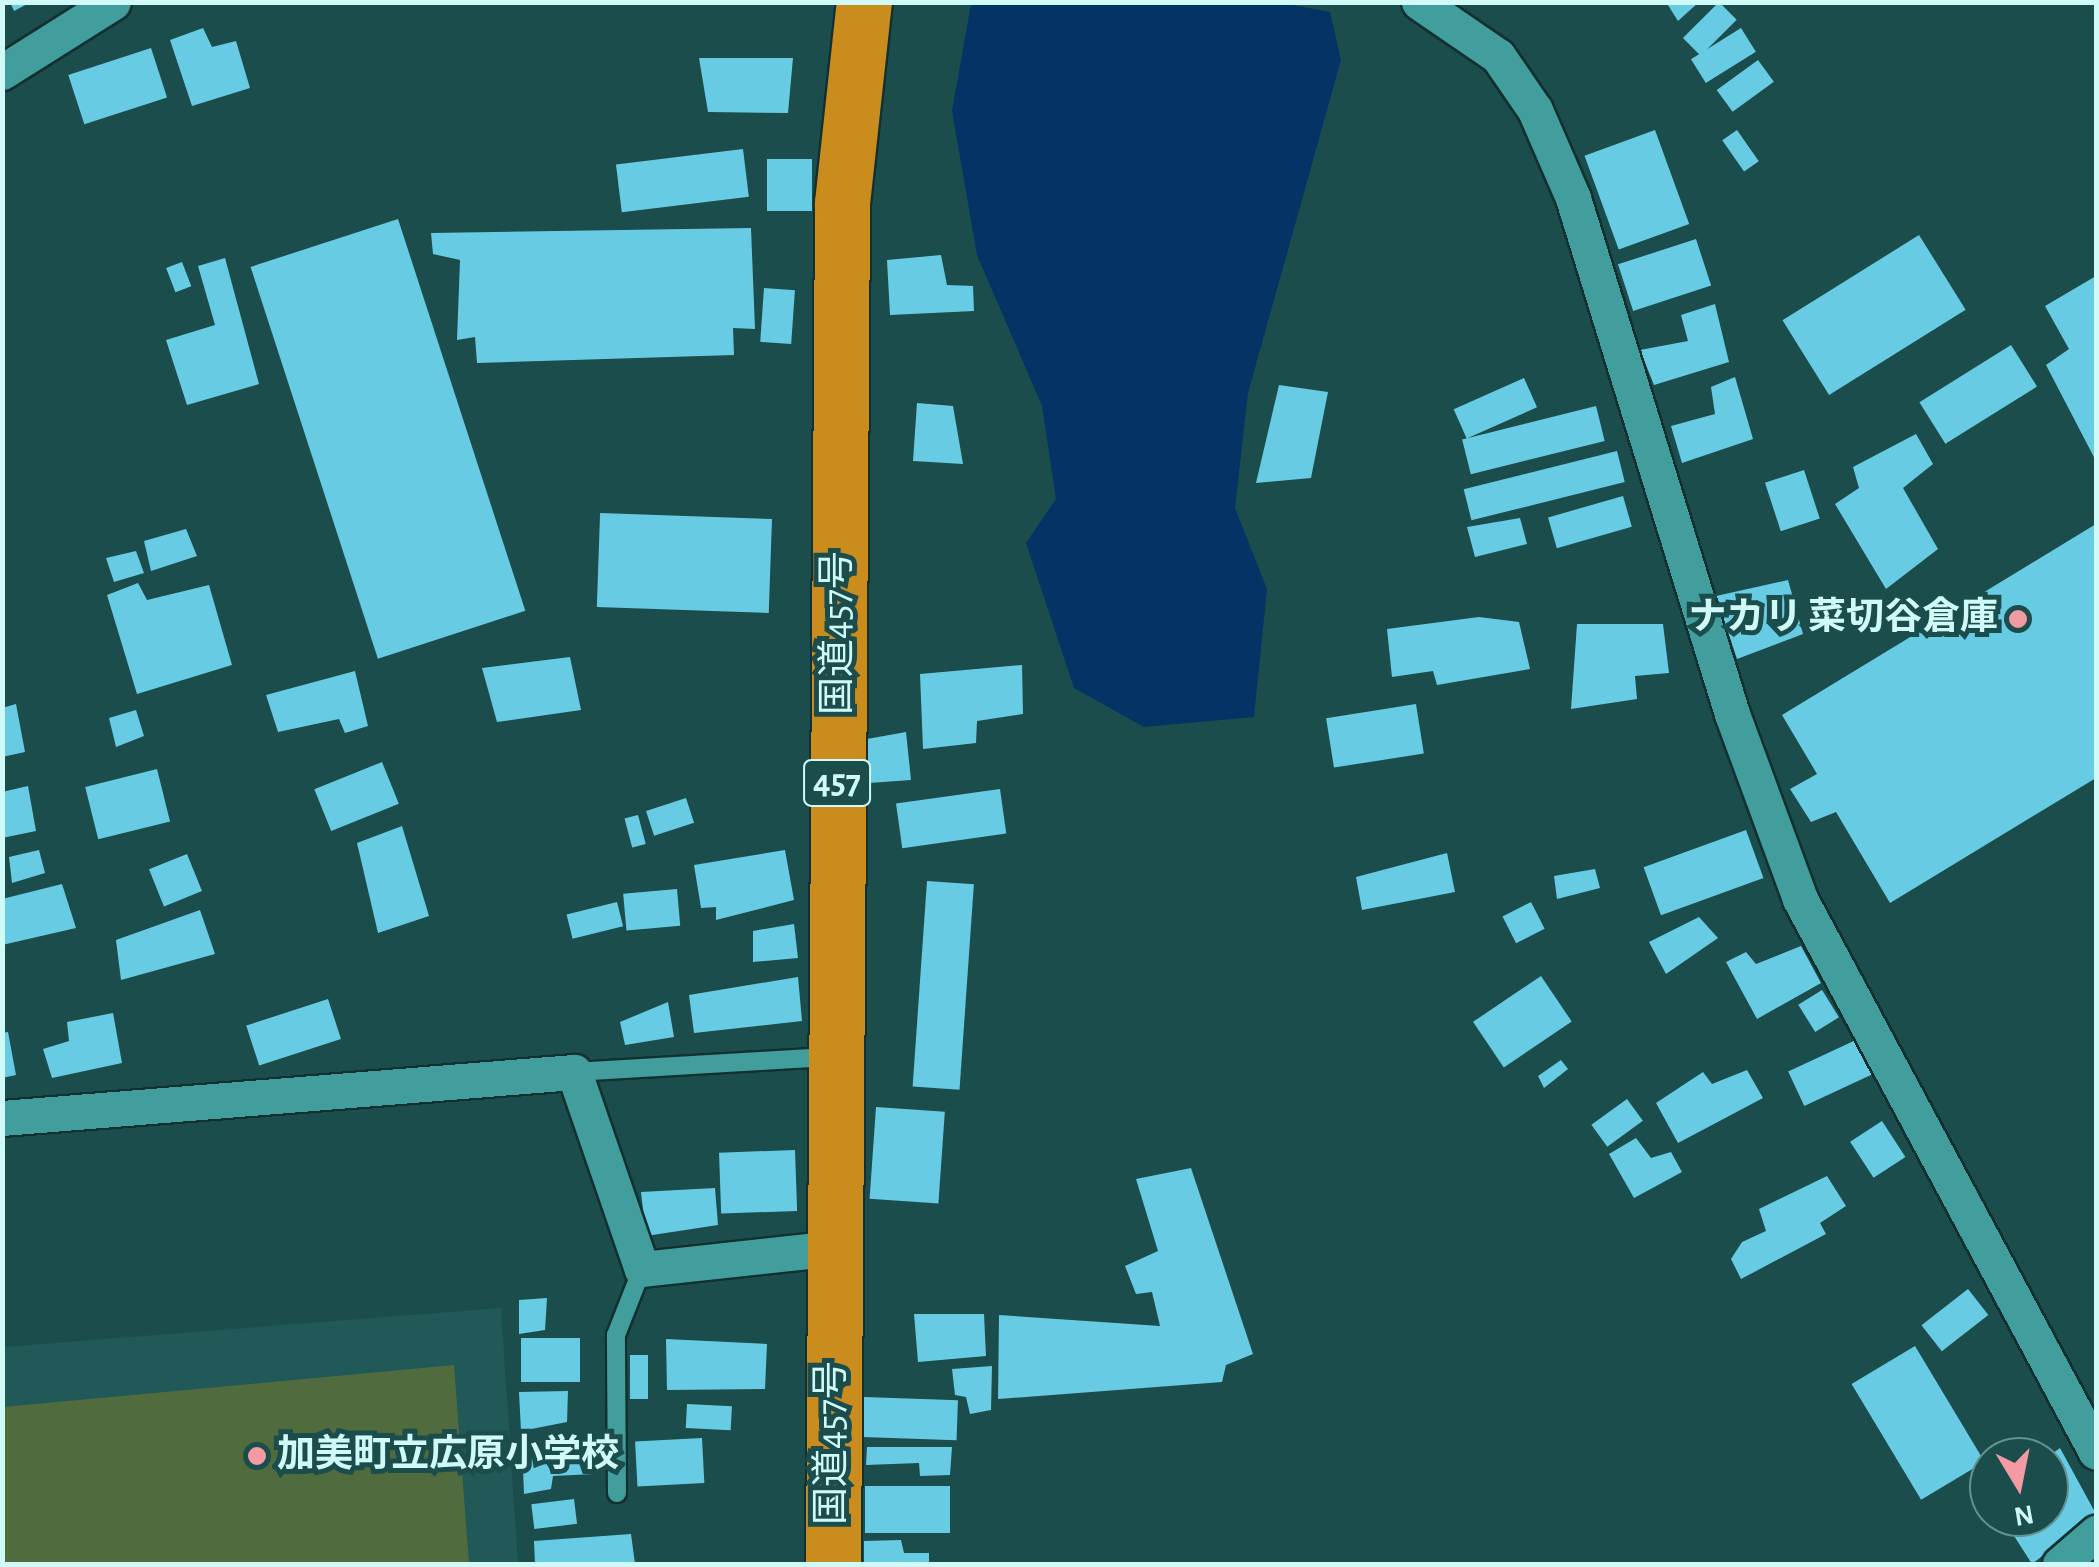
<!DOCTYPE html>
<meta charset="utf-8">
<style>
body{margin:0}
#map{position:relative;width:2099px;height:1567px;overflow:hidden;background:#1c4d4d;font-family:"Alegreya Sans","Noto Sans JP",sans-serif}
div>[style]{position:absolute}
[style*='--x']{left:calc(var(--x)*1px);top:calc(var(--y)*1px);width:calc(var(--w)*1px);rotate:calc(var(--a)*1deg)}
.built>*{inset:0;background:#205958}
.green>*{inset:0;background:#506c3f}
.water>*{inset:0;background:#043365}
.building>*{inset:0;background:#67cce3;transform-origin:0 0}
.roads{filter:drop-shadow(2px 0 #133030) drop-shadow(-2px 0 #133030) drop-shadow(0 2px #133030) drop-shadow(0 -2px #133030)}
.lane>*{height:18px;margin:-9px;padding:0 9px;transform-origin:9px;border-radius:9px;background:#419e9d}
.street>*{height:35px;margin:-17.5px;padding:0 17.5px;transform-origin:17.5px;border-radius:17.5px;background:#419e9d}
.highway>*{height:55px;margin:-27.5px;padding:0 27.5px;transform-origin:27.5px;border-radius:27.5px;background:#cb8c1e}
.dots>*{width:28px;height:28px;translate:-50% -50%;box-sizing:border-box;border:5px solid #1c4d4d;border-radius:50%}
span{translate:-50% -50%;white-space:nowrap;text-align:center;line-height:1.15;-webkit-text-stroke:10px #1c4d4d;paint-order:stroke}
.shield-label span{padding:2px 8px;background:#1c4d4d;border:2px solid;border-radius:8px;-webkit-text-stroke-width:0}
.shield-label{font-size:35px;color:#cffaf8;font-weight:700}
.poi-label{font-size:38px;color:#cffaf8;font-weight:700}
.right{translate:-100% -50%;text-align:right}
.left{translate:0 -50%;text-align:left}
.street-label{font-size:38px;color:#cffaf8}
.frame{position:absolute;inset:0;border:5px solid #cffaf8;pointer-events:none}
.north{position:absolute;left:1969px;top:1437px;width:100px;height:100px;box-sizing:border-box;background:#1c4d4d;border:2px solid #649291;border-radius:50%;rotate:170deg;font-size:28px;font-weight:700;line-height:40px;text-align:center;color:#cffaf8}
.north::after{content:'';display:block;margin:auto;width:35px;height:45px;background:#f49aa2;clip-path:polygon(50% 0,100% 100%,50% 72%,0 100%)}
</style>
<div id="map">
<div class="built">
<i style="clip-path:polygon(501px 1308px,518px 1564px,3px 1564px,3px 1347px)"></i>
</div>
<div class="green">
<i style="clip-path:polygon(454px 1365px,469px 1564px,3px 1564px,3px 1407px)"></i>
</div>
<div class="water">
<i style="clip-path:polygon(1277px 2px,1330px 12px,1341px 60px,1248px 393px,1235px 508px,1267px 589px,1254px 717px,1144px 727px,1074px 688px,1026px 543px,1056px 499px,1042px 406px,977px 255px,952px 111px,971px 4px)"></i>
</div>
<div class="building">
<i style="clip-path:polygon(10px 2px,31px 2px,14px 11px)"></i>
<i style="clip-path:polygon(1666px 2px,1699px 2px,1678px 21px)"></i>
<i style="left:1719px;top:2px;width:25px;height:51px;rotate:45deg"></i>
<i style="clip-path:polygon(203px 28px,212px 47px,236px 41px,250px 88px,192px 106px,170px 40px)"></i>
<i style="left:1741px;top:28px;width:28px;height:59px;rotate:58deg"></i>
<i style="left:151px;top:48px;width:52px;height:87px;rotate:72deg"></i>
<i style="clip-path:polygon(699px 58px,793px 58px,788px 113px,708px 112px)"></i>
<i style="left:1758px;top:60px;width:27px;height:51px;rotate:54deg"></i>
<i style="left:1655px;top:130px;width:100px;height:75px;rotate:70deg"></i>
<i style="left:1737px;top:130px;width:38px;height:18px;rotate:55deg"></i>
<i style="left:743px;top:149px;width:48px;height:128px;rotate:83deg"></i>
<i style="left:812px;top:159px;width:52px;height:45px;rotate:90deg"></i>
<i style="left:398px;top:219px;width:412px;height:155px;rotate:72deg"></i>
<i style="clip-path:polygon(751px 228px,755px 329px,733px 328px,734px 355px,477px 363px,475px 337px,457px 340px,460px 260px,433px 254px,431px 233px)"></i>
<i style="left:1919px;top:235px;width:88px;height:161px;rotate:58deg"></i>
<i style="left:1696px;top:239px;width:49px;height:82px;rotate:72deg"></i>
<i style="clip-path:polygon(941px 255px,947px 285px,973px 286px,974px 311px,890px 315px,887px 260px)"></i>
<i style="clip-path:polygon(225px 258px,259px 384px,187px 405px,166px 340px,215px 325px,198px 266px)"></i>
<i style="left:182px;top:262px;width:26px;height:17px;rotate:69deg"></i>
<i style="clip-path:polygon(2096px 276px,2096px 461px,2046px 365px,2069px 349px,2045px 306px)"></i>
<i style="left:764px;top:288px;width:31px;height:54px;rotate:4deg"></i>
<i style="clip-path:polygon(1715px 304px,1729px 362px,1654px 385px,1640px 350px,1688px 341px,1681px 315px)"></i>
<i style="left:2011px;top:345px;width:49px;height:108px;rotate:58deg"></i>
<i style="clip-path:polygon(1735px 377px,1753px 439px,1682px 463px,1671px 426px,1715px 414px,1711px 387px)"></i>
<i style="left:1524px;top:378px;width:32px;height:77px;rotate:66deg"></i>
<i style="clip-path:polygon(1279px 385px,1328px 392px,1311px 478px,1256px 483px)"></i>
<i style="clip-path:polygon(917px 403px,953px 406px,963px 464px,913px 461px)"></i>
<i style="left:1596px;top:406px;width:36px;height:138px;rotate:76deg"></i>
<i style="clip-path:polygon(1916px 434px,1933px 464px,1903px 488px,1938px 549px,1886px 589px,1835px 504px,1859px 488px,1853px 467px)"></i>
<i style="left:1617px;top:451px;width:32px;height:158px;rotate:76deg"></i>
<i style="left:1804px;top:470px;width:51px;height:41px;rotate:72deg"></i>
<i style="left:1623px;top:496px;width:32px;height:78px;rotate:74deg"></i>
<i style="clip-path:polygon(1520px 518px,1527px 544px,1475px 557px,1467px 527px)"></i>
<i style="left:772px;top:519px;width:94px;height:172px;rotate:92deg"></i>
<i style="clip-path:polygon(2096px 524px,2096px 778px,1890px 903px,1836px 812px,1811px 822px,1790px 789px,1817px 774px,1782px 715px)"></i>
<i style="clip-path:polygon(186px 529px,197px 556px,151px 571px,144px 541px)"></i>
<i style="clip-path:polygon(136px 551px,144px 573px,114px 582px,106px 558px)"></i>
<i style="clip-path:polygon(1788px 580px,1803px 634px,1737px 659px,1716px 596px)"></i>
<i style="clip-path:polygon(138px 583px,147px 600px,209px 585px,232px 665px,137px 694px,107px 595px)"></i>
<i style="clip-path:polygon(1479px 617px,1519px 622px,1530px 669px,1437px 685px,1433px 671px,1392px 677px,1387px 629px)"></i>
<i style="clip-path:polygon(1577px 624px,1663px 624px,1669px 673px,1635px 676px,1637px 699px,1571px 709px)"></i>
<i style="clip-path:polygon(570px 657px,581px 710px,497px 722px,482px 668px)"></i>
<i style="clip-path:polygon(1022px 665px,1023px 714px,977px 721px,976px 743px,923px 749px,920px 674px)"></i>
<i style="clip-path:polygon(355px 671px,368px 726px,345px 733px,339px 719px,278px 732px,266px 695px)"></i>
<i style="clip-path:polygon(16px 704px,25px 752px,2px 757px,2px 708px)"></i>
<i style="left:1416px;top:704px;width:50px;height:91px;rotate:81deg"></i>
<i style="clip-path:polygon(136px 710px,144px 736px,116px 747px,109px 718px)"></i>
<i style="clip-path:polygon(906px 732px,911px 780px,869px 783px,867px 739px)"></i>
<i style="left:382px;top:762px;width:45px;height:73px;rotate:68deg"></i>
<i style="left:157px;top:769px;width:54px;height:74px;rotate:76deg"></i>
<i style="clip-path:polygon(28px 786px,36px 831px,2px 838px,2px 792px)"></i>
<i style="left:1000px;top:789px;width:45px;height:105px;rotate:82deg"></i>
<i style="left:686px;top:798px;width:26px;height:42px;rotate:72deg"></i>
<i style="left:638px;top:815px;width:30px;height:14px;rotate:75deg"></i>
<i style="clip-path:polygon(402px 826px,429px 916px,378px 933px,357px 843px)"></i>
<i style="left:1746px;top:830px;width:51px;height:109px;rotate:70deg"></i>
<i style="clip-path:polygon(39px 850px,45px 873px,12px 883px,9px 857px)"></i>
<i style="clip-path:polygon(785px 850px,794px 900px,716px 920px,716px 907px,701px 908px,694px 865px)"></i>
<i style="clip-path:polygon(1447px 853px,1455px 892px,1362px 910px,1356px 877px)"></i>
<i style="left:187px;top:854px;width:40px;height:41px;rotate:68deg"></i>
<i style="clip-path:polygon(1595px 869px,1600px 888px,1557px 899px,1554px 876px)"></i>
<i style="left:927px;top:881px;width:47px;height:206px;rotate:4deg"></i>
<i style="clip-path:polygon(62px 884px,76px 928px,2px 945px,2px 899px)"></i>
<i style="left:677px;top:889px;width:37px;height:54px;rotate:85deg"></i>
<i style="left:617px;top:902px;width:25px;height:52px;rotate:76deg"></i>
<i style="left:1531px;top:902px;width:30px;height:32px;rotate:63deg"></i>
<i style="clip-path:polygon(200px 910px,215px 954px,121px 980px,116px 940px)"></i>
<i style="clip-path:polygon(1699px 917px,1718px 938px,1666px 974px,1649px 942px)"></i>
<i style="clip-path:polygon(794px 924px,798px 958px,753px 962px,753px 931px)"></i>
<i style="clip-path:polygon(1801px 946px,1821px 983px,1757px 1019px,1726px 962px,1746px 952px,1756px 964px)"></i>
<i style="left:1541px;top:976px;width:55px;height:82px;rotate:56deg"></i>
<i style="clip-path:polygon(798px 977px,802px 1021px,694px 1033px,689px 995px)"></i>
<i style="left:1822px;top:990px;width:32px;height:28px;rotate:58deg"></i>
<i style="left:328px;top:999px;width:42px;height:86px;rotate:72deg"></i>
<i style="clip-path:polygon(668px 1002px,674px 1037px,625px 1045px,620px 1022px)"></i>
<i style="clip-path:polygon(113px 1013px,122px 1063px,52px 1078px,43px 1049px,69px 1041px,67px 1022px)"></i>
<i style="clip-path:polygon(8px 1032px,16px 1075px,2px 1078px,2px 1033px)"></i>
<i style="left:1858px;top:1039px;width:38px;height:77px;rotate:65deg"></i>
<i style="clip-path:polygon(1561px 1060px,1568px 1069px,1544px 1088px,1538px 1076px)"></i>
<i style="clip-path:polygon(1747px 1070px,1763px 1098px,1678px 1143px,1656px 1103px,1703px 1072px,1712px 1084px)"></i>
<i style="left:1627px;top:1099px;width:27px;height:44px;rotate:54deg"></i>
<i style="left:876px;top:1107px;width:69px;height:92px;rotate:4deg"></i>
<i style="left:1882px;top:1121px;width:43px;height:38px;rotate:57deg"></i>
<i style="clip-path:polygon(1636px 1138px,1651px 1158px,1671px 1152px,1682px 1172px,1634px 1198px,1609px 1154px)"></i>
<i style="left:795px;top:1150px;width:61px;height:76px;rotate:88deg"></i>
<i style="clip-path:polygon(1191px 1168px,1253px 1354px,1226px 1365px,1222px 1382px,998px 1399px,999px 1315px,1160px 1326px,1152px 1292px,1136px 1294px,1125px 1266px,1158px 1251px,1136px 1179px)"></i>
<i style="clip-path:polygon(1827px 1176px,1846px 1206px,1820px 1223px,1826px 1234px,1741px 1279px,1731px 1259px,1742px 1242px,1766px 1231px,1759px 1209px)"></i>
<i style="clip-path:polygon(715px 1188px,718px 1225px,646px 1236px,641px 1192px)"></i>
<i style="left:1968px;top:1289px;width:33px;height:59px;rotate:52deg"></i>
<i style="clip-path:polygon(547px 1298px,545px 1330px,519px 1334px,519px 1300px)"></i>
<i style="clip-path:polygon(914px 1314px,984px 1314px,986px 1356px,918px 1362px)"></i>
<i style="left:580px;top:1338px;width:44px;height:59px;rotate:90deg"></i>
<i style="clip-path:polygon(666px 1339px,767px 1344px,765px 1389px,667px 1390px)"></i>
<i style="left:1915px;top:1346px;width:135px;height:74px;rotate:59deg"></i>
<i style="left:630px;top:1355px;width:18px;height:44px"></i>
<i style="clip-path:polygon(992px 1366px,991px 1410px,970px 1414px,966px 1397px,955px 1395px,952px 1369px)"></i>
<i style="clip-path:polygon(568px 1391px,567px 1422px,521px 1431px,519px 1392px)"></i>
<i style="left:864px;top:1397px;width:94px;height:40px;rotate:2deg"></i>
<i style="left:687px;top:1404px;width:45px;height:24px;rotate:3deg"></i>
<i style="clip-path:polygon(590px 1436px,594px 1474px,553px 1476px,551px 1489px,524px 1494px,522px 1443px)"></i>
<i style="left:702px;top:1438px;width:45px;height:67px;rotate:87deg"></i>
<i style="clip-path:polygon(867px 1447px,952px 1447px,950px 1475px,920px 1476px,919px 1463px,866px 1465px)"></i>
<i style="clip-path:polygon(2060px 1448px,2096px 1514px,2032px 1564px,2002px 1517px,2049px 1517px,2049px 1456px)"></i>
<i style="left:865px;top:1486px;width:85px;height:47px"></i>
<i style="left:574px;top:1499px;width:25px;height:43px;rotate:83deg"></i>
<i style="clip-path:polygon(631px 1534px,635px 1564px,535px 1564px,534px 1541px)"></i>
<i style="clip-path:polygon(901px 1540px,904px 1553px,929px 1553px,929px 1564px,864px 1564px,864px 1541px)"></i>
</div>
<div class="roads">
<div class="lane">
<i style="--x:574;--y:1072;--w:254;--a:-3.4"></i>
<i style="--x:617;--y:1493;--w:158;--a:-90.4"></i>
<i style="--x:616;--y:1335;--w:71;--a:-68.5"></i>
</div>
<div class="street">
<i style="--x:1419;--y:2;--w:96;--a:34.4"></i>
<i style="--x:1498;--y:56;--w:65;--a:55.6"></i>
<i style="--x:1535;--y:110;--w:96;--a:66.6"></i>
<i style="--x:1573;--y:198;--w:540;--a:72.87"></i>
<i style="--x:1732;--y:714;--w:197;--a:69.8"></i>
<i style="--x:1800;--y:899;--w:627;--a:61.84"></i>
<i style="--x:2;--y:72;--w:131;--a:-32.2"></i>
<i style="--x:2;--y:1118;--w:574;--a:-4.6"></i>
<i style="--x:574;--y:1072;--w:208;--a:71"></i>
<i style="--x:642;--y:1269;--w:193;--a:-6.2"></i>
<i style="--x:2060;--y:1564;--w:48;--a:-40.7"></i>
</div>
<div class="highway">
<i style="--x:833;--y:1564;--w:1361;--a:-89.62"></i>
<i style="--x:842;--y:203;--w:202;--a:-83.8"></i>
</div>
</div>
<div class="dots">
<i style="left:2018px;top:619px;background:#f49aa2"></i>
<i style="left:257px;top:1456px;background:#f49aa2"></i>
</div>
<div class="shield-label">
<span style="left:837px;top:783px">457</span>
</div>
<div class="poi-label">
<span class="right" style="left:1998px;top:619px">ナカリ 菜切谷倉庫</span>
<span class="left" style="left:277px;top:1456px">加美町立広原小学校</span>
</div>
<div class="street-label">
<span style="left:839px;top:633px;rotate:-90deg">国道457号</span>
<span style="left:833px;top:1443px;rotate:-90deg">国道457号</span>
</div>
<div class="frame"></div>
<div class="north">N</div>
</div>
